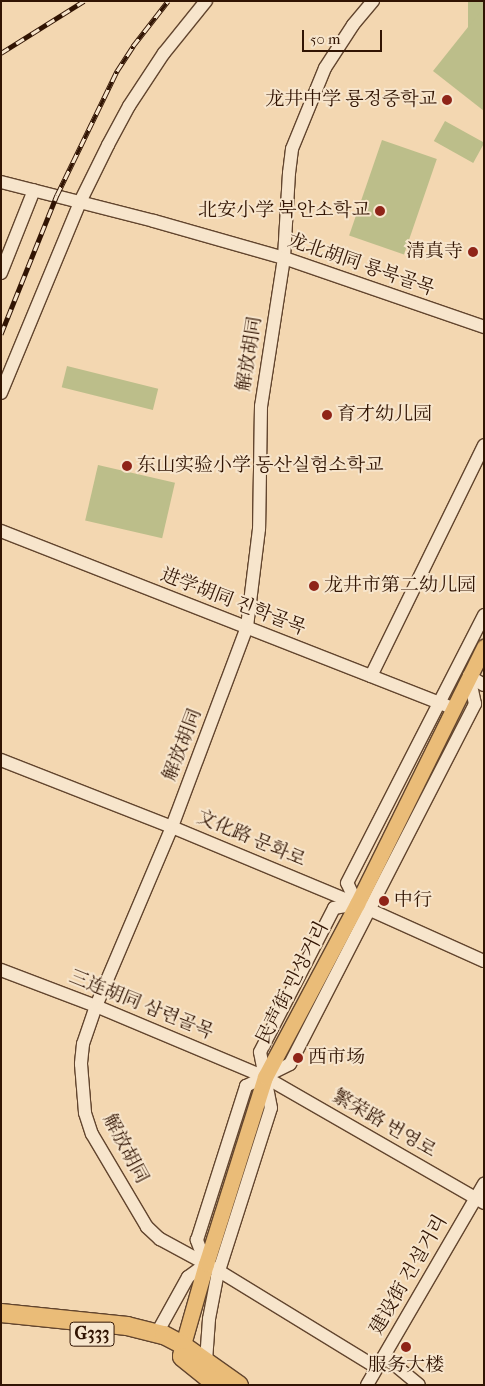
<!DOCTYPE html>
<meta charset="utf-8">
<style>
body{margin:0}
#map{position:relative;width:485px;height:1386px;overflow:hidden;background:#f3d7b1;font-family:"IM FELL French Canon","Noto Serif SC","Noto Serif KR",serif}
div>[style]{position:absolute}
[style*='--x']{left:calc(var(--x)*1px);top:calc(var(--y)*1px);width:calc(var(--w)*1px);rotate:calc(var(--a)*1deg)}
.green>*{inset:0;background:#bcbe8a;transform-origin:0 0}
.roads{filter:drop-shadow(1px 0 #62452e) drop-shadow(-1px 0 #62452e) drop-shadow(0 1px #62452e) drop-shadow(0 -1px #62452e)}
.minor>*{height:12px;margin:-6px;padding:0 6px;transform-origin:6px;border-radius:6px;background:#f7e5cc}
.major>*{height:15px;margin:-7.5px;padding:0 7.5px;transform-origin:7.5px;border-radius:7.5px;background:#eabc78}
.highway>*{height:18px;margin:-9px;padding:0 9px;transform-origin:9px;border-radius:9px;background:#eabc78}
.rail>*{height:5px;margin-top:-2.5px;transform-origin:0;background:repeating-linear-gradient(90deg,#f7e5cc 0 9px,#311403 0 18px);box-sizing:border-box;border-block:1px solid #311403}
.dots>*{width:14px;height:14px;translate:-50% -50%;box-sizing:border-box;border:2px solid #f7e5cc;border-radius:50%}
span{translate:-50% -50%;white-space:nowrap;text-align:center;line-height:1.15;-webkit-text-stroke:4px #f7e5cc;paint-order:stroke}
.shield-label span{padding:1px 4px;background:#f7e5cc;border:1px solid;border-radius:4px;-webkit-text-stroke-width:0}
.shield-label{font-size:18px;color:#311403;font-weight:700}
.poi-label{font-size:19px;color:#311403}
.right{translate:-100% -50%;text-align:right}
.left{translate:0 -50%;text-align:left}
.street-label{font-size:19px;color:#311403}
.frame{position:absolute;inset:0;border:2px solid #311403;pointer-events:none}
.scale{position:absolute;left:302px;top:30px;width:80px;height:22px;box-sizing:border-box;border:2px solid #311403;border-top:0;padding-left:6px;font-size:15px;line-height:18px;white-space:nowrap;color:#311403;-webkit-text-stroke:4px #f7e5cc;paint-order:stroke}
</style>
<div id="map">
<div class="green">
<i style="left:468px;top:1px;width:16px;height:97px"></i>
<i style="clip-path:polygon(484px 7px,484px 111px,433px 71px)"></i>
<i style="left:445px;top:121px;width:45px;height:23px;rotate:29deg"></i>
<i style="left:382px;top:140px;width:58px;height:101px;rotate:19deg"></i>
<i style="left:67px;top:366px;width:94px;height:22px;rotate:14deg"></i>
<i style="left:98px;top:465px;width:79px;height:57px;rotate:13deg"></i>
</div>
<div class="roads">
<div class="minor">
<i style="--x:373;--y:1;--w:31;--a:130"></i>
<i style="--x:353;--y:25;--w:51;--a:123.1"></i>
<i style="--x:325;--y:68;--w:87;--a:112.2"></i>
<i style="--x:292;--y:149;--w:24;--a:97"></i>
<i style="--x:289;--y:173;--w:85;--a:93.4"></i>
<i style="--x:284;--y:258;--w:150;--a:98.8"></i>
<i style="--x:261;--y:406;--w:123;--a:90.9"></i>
<i style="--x:259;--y:529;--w:99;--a:97"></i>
<i style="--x:247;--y:627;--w:214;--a:110.6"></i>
<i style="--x:172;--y:827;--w:194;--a:113"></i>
<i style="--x:96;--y:1006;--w:40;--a:108.9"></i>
<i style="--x:83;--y:1044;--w:20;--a:96"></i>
<i style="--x:81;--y:1064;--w:49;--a:85.3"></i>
<i style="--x:85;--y:1113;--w:22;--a:72"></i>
<i style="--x:92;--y:1134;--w:108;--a:59.4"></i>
<i style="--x:147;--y:1227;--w:18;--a:43"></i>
<i style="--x:160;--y:1239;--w:67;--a:28.5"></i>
<i style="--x:219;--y:1271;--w:185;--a:31.5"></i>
<i style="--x:1;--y:182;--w:158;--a:14.3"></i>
<i style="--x:154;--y:221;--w:135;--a:15.9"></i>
<i style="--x:284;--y:258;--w:212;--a:19"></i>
<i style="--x:1;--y:273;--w:89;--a:-68.3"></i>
<i style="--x:1;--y:393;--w:207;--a:-67.5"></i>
<i style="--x:80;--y:202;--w:64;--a:-63.8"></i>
<i style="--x:108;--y:145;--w:44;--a:-61.7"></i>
<i style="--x:129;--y:106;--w:64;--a:-56.6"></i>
<i style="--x:164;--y:53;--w:67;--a:-51.1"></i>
<i style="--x:1;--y:531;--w:484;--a:21.4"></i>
<i style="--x:371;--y:676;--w:257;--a:-63.9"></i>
<i style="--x:469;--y:676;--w:17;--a:31"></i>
<i style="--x:1;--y:760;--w:184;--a:21.4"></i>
<i style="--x:172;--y:827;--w:200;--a:22.6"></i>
<i style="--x:357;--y:904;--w:139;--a:24.2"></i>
<i style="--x:357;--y:904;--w:23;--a:-115"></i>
<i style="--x:347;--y:883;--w:301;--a:-62.9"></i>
<i style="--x:1;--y:970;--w:102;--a:20.8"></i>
<i style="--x:96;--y:1006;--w:183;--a:22.8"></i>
<i style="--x:265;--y:1077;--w:253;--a:29.9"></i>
<i style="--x:206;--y:1264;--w:26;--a:-111"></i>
<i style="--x:197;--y:1240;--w:162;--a:-72.3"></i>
<i style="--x:246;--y:1086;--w:49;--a:-26.6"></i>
<i style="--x:290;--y:1064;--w:405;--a:-62.8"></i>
<i style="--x:475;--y:704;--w:29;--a:-102"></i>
<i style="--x:157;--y:1333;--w:64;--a:-61"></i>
<i style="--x:188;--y:1277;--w:22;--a:-36"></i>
<i style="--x:384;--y:1356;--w:45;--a:39.6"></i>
<i style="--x:206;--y:1361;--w:42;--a:-85.9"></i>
<i style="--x:209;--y:1319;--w:43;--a:-79.2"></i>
<i style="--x:217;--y:1277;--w:177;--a:-72.3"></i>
<i style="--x:271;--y:1108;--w:57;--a:-101.1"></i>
<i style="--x:260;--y:1052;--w:162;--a:-62.8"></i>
<i style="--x:334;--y:908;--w:23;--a:-10"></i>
<i style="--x:367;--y:1385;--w:233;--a:-59.8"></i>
</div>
<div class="major">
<i style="--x:180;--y:1355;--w:95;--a:-74.1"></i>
<i style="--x:206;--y:1264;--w:196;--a:-72.5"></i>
<i style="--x:265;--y:1077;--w:196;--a:-62"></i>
<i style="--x:357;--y:904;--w:287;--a:-63.7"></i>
</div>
<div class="highway">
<i style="--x:1;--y:1313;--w:127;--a:5.9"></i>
<i style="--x:127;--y:1326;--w:38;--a:14"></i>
<i style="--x:164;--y:1335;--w:19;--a:28"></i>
<i style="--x:181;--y:1344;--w:71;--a:35.3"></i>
<i style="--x:182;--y:1357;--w:45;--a:38.7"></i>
</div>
</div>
<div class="rail">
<i style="--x:1;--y:53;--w:98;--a:-32.1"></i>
<i style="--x:1;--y:334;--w:150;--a:-68.1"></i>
<i style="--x:57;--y:195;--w:138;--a:-64.2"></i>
<i style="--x:117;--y:71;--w:30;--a:-57"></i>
<i style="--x:133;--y:46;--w:57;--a:-52.1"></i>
</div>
<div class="dots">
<i style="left:447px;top:100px;background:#8f2418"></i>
<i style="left:380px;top:211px;background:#8f2418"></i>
<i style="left:473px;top:252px;background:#8f2418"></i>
<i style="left:327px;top:415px;background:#8f2418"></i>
<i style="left:127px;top:466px;background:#8f2418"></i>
<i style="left:314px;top:586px;background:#8f2418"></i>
<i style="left:384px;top:901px;background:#8f2418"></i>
<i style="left:298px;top:1058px;background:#8f2418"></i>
<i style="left:406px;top:1347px;background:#8f2418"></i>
</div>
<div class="shield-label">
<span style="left:92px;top:1334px">G333</span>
</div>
<div class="poi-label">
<span class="right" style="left:437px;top:100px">龙井中学 룡정중학교</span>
<span class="right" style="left:370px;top:211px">北安小学 북안소학교</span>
<span class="right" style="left:463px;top:252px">清真寺</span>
<span class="left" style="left:337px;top:415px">育才幼儿园</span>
<span class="left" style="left:137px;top:466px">东山实验小学 동산실험소학교</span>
<span class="left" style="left:324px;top:586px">龙井市第二幼儿园</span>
<span class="left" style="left:394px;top:901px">中行</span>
<span class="left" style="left:308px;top:1058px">西市场</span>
<span style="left:406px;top:1366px">服务大楼</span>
</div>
<div class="street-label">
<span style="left:361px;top:265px;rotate:19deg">龙北胡同 룡북골목</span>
<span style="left:250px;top:354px;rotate:-81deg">解放胡同</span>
<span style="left:233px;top:602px;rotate:21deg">进学胡同 진학골목</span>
<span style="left:183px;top:745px;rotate:-69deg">解放胡同</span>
<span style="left:251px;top:839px;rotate:23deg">文化路 문화로</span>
<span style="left:293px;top:983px;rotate:-63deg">民声街 민성거리</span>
<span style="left:141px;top:1005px;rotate:22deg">三连胡同 삼련골목</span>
<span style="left:384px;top:1124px;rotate:30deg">繁荣路 번영로</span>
<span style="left:125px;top:1149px;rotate:62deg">解放胡同</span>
<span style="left:409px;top:1275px;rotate:-60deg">建设街 건설거리</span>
</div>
<div class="frame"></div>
<div class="scale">50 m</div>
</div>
